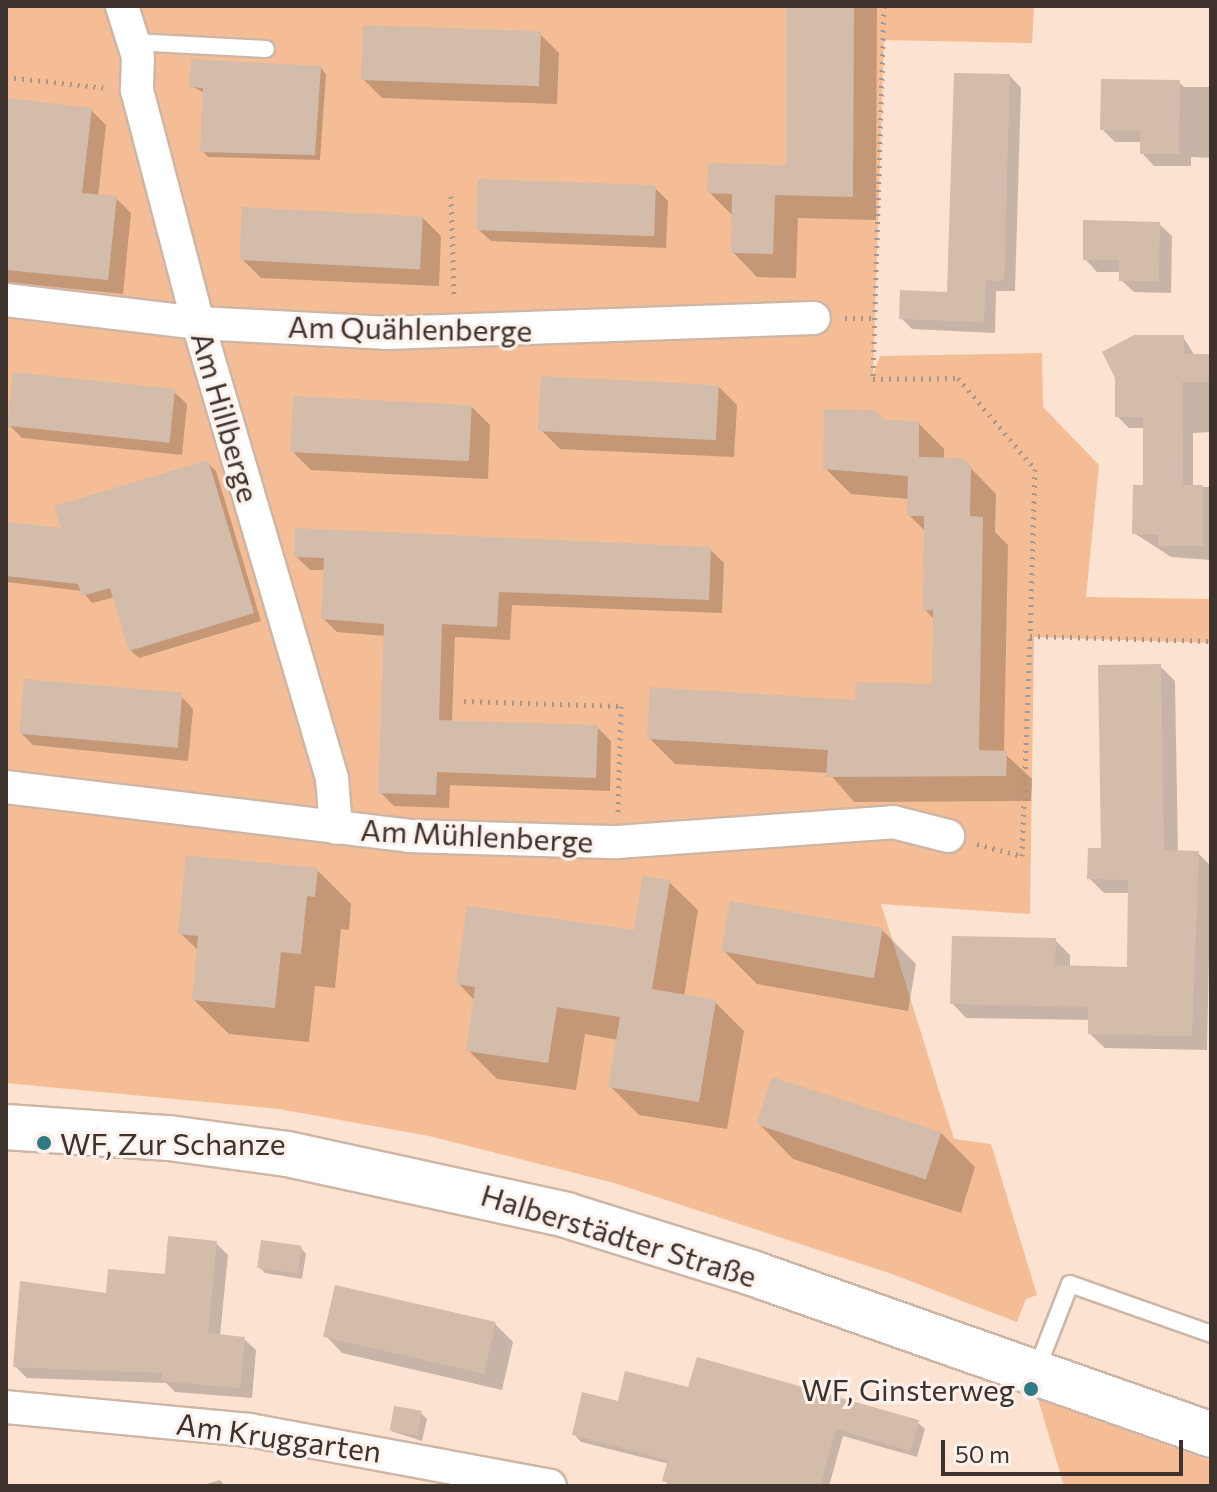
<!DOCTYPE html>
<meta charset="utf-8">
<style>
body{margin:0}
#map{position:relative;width:1217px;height:1492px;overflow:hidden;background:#fbe2d1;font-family:Commissioner,sans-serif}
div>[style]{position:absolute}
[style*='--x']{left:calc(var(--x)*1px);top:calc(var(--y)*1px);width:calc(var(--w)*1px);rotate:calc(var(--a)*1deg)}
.green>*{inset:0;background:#f5bd95}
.shadow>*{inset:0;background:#0003}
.building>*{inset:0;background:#d4bcab;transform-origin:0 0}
.path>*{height:5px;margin-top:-2.5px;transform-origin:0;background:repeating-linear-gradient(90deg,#a9968a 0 2px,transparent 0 8px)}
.roads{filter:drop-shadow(2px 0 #ceb6a6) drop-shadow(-2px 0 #ceb6a6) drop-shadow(0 2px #ceb6a6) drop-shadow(0 -2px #ceb6a6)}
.service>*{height:16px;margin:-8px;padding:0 8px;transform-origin:8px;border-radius:8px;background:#fff}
.minor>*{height:32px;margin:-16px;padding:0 16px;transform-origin:16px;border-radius:16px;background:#fff}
.secondary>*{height:44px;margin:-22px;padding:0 22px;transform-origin:22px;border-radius:22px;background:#fff}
.dots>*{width:22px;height:22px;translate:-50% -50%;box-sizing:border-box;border:4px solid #fcf2eb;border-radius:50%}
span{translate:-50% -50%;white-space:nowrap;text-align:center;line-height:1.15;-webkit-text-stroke:6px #fcf2eb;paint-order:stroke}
.street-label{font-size:30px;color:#3d332c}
.poi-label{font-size:30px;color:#3d332c}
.left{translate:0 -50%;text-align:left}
.right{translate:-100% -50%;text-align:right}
.frame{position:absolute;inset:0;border:8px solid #3d332c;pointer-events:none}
.scale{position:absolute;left:941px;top:1440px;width:242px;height:36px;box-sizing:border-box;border:4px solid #3d332c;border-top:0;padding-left:10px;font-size:24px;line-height:28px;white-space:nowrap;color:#3d332c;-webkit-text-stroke:6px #fcf2eb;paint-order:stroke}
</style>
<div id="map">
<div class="green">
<i style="clip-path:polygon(6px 6px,1034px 6px,1032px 43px,884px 40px,873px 375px,880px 356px,1042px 353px,1043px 407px,1099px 465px,1086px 597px,1211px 599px,1211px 643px,1034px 637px,1030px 914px,881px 904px,954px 1139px,991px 1144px,1037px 1295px,1026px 1299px,1017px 1322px,892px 1274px,614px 1183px,429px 1136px,279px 1109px,6px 1083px)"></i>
<i style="clip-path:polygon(1038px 1399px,1211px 1461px,1211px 1486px,1064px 1486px)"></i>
</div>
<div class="shadow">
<i style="clip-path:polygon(788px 6px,877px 6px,876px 220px,798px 218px,796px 278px,757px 277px,733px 252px,734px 217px,709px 192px,788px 167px)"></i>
<i style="clip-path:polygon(540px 34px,559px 53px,557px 104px,382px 98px,363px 79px)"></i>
<i style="clip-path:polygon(321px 68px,326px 74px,320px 160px,208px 157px,203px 151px,205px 93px,191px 86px)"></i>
<i style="clip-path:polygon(1010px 76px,1021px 88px,1015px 291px,996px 291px,995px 333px,912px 329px,901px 318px,949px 294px)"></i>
<i style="clip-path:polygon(1179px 82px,1184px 87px,1211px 87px,1211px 158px,1191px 157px,1191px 166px,1154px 166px,1142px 153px,1142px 142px,1115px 142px,1102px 129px)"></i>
<i style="clip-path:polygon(6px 100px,91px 110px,106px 125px,98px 197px,116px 198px,131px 213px,123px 294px,6px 282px)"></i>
<i style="clip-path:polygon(655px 188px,668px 201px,666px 248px,491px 241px,478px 229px)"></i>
<i style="clip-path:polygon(422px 217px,441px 236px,439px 286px,261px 278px,242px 259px)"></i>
<i style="clip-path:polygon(1159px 224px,1172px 236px,1171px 293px,1134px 292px,1121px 280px,1121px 272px,1097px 272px,1085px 259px)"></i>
<i style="clip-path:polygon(1183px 337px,1195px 356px,1211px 356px,1211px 432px,1193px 433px,1193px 487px,1211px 487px,1211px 560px,1171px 557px,1134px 533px,1145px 487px,1145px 428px,1129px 428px,1117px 416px)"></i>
<i style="clip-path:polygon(718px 386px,737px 405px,734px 457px,560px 449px,541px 430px)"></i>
<i style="clip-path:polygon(174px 392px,187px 404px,182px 455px,22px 438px,9px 425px)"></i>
<i style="clip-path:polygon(471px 406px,490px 425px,488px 479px,311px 470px,292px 451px)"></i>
<i style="clip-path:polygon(885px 422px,918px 423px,944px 449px,944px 460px,963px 460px,996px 494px,995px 532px,1008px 545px,1004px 753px,1032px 779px,1031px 801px,854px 802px,829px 773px,675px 764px,649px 738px,933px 686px,935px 620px,925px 610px,926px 532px,909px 515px,909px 499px,851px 494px,825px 468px)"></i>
<i style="clip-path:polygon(207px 462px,216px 471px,261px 621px,139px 658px,130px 650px,115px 597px,92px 603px,82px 591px,6px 582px,6px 524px,64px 530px)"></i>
<i style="clip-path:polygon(710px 549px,724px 563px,722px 613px,512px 605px,510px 640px,455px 637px,452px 722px,597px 727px,611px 741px,610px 791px,450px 785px,449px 808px,394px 806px,380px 792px,386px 636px,337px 632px,323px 618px,325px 570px,310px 570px,296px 556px)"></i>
<i style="clip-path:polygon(1160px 666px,1175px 681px,1178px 853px,1198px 853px,1211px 866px,1207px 1050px,1105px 1048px,1090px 1034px,1090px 1020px,966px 1018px,952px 1003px,1055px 940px,1070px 955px,1070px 967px,1129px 969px,1130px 893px,1104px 893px,1089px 878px,1103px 850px)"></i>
<i style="clip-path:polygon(181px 696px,193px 709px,188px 761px,33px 745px,21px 733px)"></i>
<i style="clip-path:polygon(317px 870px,351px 904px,349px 930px,341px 929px,335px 988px,315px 986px,309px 1042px,229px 1034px,194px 1000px,199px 951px,180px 933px)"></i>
<i style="clip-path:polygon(669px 882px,698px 910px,684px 997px,715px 1002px,744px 1031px,727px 1129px,639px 1115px,610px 1086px,618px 1040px,585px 1034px,576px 1090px,497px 1079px,468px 1050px,475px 1001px,458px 983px,636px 932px)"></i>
<i style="clip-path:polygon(882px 930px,916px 964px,908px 1011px,757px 984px,723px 950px)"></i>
<i style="clip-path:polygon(759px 1124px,941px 1133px,975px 1167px,961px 1213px,793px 1159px)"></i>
<i style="clip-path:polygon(216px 1243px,228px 1255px,220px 1336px,244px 1339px,256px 1350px,252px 1398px,175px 1392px,166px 1383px,27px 1378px,15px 1366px)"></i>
<i style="clip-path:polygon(301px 1248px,306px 1254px,302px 1279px,265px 1273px,259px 1267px)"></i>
<i style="clip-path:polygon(495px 1324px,513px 1342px,502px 1390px,342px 1353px,325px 1335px)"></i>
<i style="clip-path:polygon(619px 1404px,917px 1422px,925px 1429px,917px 1457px,843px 1436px,829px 1486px,670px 1486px,664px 1480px,669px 1464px,581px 1442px,574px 1434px)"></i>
<i style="clip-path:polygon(421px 1413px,427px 1419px,422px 1441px,391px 1431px)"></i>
<i style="clip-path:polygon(220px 1480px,225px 1486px,200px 1486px)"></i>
</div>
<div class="building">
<i style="clip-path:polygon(786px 6px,854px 6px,853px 197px,775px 195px,773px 254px,731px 253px,732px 194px,707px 193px,708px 163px,786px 165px)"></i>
<i style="left:363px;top:25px;width:178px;height:55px;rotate:2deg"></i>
<i style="clip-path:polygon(191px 59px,321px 66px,315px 155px,200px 152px,203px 88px,189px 87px)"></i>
<i style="clip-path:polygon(954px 73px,1010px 74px,1004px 281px,986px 280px,984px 322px,899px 319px,900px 290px,947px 292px)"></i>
<i style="clip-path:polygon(1101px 79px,1180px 80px,1179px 154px,1140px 154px,1140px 131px,1100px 130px)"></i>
<i style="clip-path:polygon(6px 98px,92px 108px,82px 193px,117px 196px,108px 280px,6px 270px)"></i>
<i style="left:478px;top:179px;width:178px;height:51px;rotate:2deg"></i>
<i style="left:242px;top:207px;width:181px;height:53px;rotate:3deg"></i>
<i style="clip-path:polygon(1083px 220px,1160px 222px,1159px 281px,1119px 281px,1119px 260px,1083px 260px)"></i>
<i style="clip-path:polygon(1134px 335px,1184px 335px,1184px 354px,1211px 354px,1211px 382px,1182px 382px,1183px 485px,1203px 485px,1203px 546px,1158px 546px,1158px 534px,1132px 534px,1133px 485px,1143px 485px,1143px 417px,1115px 417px,1115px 378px,1102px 352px)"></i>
<i style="left:13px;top:372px;width:163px;height:54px;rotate:6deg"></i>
<i style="left:541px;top:376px;width:178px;height:55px;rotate:3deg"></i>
<i style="left:293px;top:396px;width:179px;height:56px;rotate:3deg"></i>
<i style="clip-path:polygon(824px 409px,875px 410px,885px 420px,919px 421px,919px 457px,964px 458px,971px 467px,970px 516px,983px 517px,979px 750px,1007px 751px,1006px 776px,826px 777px,828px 750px,647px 739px,650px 687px,855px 700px,856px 682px,932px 684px,933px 610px,923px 611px,924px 516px,907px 516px,908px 476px,823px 469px)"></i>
<i style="clip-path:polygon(208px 460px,254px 613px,129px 651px,110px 588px,82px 596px,78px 584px,6px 576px,6px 522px,61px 528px,54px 506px)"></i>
<i style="clip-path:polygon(295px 528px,711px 547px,709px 600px,499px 592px,497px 627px,442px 624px,439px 720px,598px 725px,596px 778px,437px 772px,436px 795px,378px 793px,384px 624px,321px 619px,324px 558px,294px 557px)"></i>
<i style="clip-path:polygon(1161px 664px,1164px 850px,1199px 851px,1192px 1036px,1088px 1034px,1088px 1007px,950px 1004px,952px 936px,1056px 938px,1055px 965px,1127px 967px,1128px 880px,1087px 879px,1088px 848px,1101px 848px,1098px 665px)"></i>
<i style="left:24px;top:679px;width:159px;height:55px;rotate:5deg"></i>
<i style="clip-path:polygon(186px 855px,318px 868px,315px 897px,307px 896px,301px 954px,281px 952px,275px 1008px,192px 1000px,198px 936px,178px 934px)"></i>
<i style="clip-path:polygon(643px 876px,670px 880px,652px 989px,716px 1000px,699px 1102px,608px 1087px,620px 1017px,557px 1007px,548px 1063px,466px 1051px,475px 987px,456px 984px,467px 906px,634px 930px)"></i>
<i style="left:730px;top:901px;width:155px;height:51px;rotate:10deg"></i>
<i style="left:772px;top:1077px;width:178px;height:50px;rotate:18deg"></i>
<i style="clip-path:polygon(168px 1236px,217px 1241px,208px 1333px,245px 1337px,240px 1388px,161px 1381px,162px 1373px,13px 1367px,20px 1281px,106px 1293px,108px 1269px,165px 1274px)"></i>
<i style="left:261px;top:1240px;width:41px;height:28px;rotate:8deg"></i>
<i style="left:335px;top:1285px;width:165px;height:53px;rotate:13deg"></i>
<i style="clip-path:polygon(697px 1357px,919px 1420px,910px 1451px,836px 1429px,820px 1486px,680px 1486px,662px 1481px,668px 1460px,572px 1435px,582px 1392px,618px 1401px,625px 1371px,688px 1387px)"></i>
<i style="left:394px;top:1406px;width:28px;height:25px;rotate:10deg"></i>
</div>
<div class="path">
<i style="--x:884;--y:6;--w:373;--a:91.7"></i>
<i style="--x:873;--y:379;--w:85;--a:-0.7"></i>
<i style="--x:958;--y:378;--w:119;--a:49.8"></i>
<i style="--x:1035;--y:469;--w:167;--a:91.7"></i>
<i style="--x:1030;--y:636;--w:181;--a:1.6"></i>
<i style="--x:6;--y:77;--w:103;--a:6.2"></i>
<i style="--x:451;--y:196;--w:103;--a:88.3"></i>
<i style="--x:845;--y:318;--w:27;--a:0"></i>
<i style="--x:464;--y:701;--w:157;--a:1.8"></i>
<i style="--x:621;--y:706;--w:107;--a:91.6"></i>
<i style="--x:977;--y:844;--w:47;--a:14.9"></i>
<i style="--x:1022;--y:856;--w:220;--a:-87.9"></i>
</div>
<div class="roads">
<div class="service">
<i style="--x:133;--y:42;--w:133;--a:3"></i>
<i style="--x:1036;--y:1371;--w:93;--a:-68.7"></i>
<i style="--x:1070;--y:1284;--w:150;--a:19.5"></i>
</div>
<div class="minor">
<i style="--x:122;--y:6;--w:53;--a:72.6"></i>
<i style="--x:138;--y:57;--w:33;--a:92"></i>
<i style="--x:137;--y:90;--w:241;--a:75.3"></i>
<i style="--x:198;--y:323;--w:474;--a:73.6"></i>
<i style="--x:332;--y:778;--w:50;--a:85.4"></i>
<i style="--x:6;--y:300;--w:193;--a:6.8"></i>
<i style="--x:198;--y:323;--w:188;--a:3"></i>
<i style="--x:386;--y:333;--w:428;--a:-2"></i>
<i style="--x:6;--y:787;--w:406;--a:6.9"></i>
<i style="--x:409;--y:836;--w:208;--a:1.7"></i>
<i style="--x:617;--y:842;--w:277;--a:-4.1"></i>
<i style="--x:893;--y:822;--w:57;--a:14.3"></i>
<i style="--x:6;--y:1407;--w:244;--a:5.4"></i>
<i style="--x:249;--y:1430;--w:306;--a:10.5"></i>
</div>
<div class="secondary">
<i style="--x:6;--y:1127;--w:163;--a:3.9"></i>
<i style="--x:169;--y:1138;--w:119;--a:7.7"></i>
<i style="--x:287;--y:1154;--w:286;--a:12.3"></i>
<i style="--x:566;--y:1215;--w:195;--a:17.3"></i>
<i style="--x:752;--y:1273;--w:487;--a:19.4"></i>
</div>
</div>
<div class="dots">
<i style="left:44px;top:1143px;background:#327a83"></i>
<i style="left:1031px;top:1389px;background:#327a83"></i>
</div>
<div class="street-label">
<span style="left:410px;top:328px;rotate:1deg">Am Quählenberge</span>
<span style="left:226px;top:417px;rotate:74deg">Am Hillberge</span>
<span style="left:477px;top:835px;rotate:3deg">Am Mühlenberge</span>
<span style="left:619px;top:1235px;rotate:17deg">Halberstädter Straße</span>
<span style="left:279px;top:1437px;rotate:8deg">Am Kruggarten</span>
</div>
<div class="poi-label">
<span class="left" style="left:60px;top:1143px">WF, Zur Schanze</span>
<span class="right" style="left:1015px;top:1389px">WF, Ginsterweg</span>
</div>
<div class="frame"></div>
<div class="scale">50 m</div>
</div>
